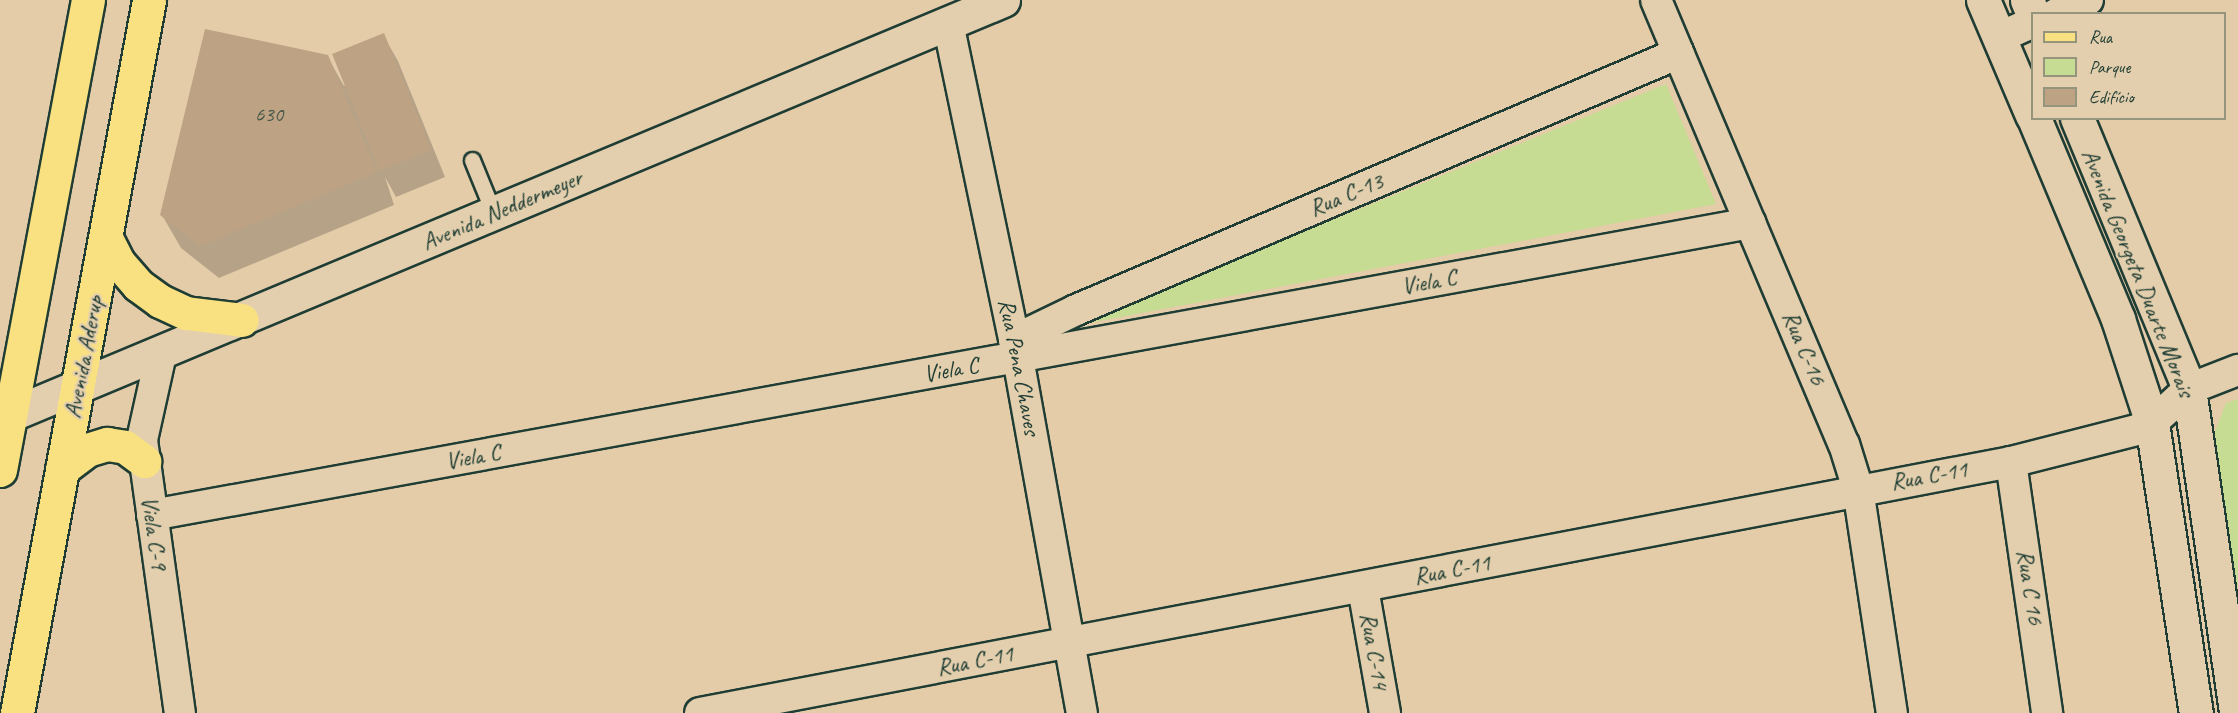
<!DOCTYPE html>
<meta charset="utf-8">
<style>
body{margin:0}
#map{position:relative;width:2238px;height:713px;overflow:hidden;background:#e4cca9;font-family:Caveat,sans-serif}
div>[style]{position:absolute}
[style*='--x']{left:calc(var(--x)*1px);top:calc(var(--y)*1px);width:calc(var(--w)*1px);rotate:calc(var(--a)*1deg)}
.green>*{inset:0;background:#c5dc92}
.shadow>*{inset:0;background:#0003}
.building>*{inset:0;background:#bda284;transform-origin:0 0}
.roads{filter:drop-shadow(2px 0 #1f3d34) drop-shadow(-2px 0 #1f3d34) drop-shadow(0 2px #1f3d34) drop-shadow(0 -2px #1f3d34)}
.service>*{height:15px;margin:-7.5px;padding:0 7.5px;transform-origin:7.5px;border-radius:7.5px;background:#e3cfad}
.minor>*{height:30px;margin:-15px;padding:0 15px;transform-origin:15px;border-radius:15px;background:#e3cfad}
.tertiary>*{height:33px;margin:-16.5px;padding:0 16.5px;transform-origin:16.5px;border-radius:16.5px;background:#e3cfad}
.secondary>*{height:33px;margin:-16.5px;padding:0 16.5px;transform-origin:16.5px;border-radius:16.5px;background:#e3cfad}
.primary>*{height:33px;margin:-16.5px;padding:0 16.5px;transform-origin:16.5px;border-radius:16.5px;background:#f9e181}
span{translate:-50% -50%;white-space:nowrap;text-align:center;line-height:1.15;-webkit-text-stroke:4.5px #e3cfad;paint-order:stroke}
.number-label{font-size:21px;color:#465648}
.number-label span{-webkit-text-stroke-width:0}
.street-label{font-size:24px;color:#1f3d34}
.legend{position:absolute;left:2031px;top:12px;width:195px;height:108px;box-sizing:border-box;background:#e3cfad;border:2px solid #95957d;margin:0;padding:8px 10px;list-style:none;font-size:18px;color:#1f3d34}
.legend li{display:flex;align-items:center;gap:12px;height:30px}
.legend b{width:30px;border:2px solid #95957d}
</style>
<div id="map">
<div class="green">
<i style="clip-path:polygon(1666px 84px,1716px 204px,1073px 326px)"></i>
<i style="clip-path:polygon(2238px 399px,2238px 618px,2213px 437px,2226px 403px)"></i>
</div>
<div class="shadow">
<i style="clip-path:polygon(383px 35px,398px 61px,445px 177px,396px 197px,385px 177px,394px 205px,219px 278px,181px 248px,162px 215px,327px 56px,344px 86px)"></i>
</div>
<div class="building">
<i style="clip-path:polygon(205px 29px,328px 55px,377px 172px,200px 246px,160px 215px)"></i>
<i style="left:384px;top:33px;width:126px;height:56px;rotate:68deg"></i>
</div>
<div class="roads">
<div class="service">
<i style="--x:472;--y:160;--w:58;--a:67.8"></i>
</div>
<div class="minor">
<i style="--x:1656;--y:0;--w:482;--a:67.1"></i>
<i style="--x:1844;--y:444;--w:47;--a:72.7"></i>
<i style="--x:1858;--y:489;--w:227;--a:81.4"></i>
<i style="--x:2056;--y:14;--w:35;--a:-24"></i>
<i style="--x:948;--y:23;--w:342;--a:78.2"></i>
<i style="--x:1018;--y:358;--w:361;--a:79.8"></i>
<i style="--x:2000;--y:37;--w:35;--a:-24"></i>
<i style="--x:1014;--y:340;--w:69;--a:-25.8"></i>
<i style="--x:1076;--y:310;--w:655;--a:-23.08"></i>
<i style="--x:161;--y:354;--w:88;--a:102.5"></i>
<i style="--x:142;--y:440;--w:276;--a:82.1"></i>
<i style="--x:2011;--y:462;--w:254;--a:81.8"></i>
<i style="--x:152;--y:515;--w:1625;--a:-10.35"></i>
<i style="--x:1363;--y:588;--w:127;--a:80"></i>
<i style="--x:700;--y:713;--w:1335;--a:-10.84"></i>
<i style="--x:2011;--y:462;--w:130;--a:-14.3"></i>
<i style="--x:2137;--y:430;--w:17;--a:-25"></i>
<i style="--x:2152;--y:423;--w:50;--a:-42.6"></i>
<i style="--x:2189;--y:389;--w:53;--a:-21.2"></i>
</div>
<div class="tertiary">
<i style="--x:0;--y:419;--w:1087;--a:-22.67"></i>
</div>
<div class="secondary">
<i style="--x:1983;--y:0;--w:125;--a:66.9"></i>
<i style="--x:2027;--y:0;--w:15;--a:67"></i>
<i style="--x:2034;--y:118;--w:218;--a:67.3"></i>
<i style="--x:2118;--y:319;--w:109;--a:71.9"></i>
<i style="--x:2152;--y:423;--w:293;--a:81.4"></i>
<i style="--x:2077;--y:118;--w:293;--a:67.5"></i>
<i style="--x:2189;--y:389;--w:327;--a:81.7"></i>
</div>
<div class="primary">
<i style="--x:106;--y:238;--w:28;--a:63"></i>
<i style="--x:119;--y:263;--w:29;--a:49"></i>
<i style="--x:138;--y:285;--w:27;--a:36"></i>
<i style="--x:160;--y:301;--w:29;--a:25"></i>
<i style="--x:186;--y:313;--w:56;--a:7.1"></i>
<i style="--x:62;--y:469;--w:31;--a:-37"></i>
<i style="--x:87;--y:450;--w:21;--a:-17"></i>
<i style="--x:107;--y:444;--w:18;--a:9"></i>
<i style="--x:125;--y:447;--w:24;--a:36"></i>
<i style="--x:0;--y:470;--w:478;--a:-79.4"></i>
<i style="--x:17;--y:713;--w:725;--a:-79.51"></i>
</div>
</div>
<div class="number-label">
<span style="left:269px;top:114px">630</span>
</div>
<div class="street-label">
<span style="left:1346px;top:195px;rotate:-23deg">Rua C-13</span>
<span style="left:502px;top:210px;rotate:-23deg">Avenida Neddermeyer</span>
<span style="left:2138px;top:273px;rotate:68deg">Avenida Georgeta Duarte Morais</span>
<span style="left:1429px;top:282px;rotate:-10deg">Viela C</span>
<span style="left:1804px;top:348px;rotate:67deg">Rua C-16</span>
<span style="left:84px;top:357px;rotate:-79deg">Avenida Aderup</span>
<span style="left:1019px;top:367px;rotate:79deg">Rua Pena Chaves</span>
<span style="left:951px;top:370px;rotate:-10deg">Viela C</span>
<span style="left:473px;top:457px;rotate:-10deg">Viela C</span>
<span style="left:1929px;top:476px;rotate:-10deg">Rua C-11</span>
<span style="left:154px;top:533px;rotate:82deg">Viela C-9</span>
<span style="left:1452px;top:570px;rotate:-11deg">Rua C-11</span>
<span style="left:2030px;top:587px;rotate:81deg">Rua C 16</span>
<span style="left:1374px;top:651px;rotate:80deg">Rua C-14</span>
<span style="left:975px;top:661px;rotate:-11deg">Rua C-11</span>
</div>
<ul class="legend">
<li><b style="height:8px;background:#f9e181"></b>Rua</li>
<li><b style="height:16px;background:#c5dc92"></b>Parque</li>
<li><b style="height:16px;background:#bda284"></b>Edifício</li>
</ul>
</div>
